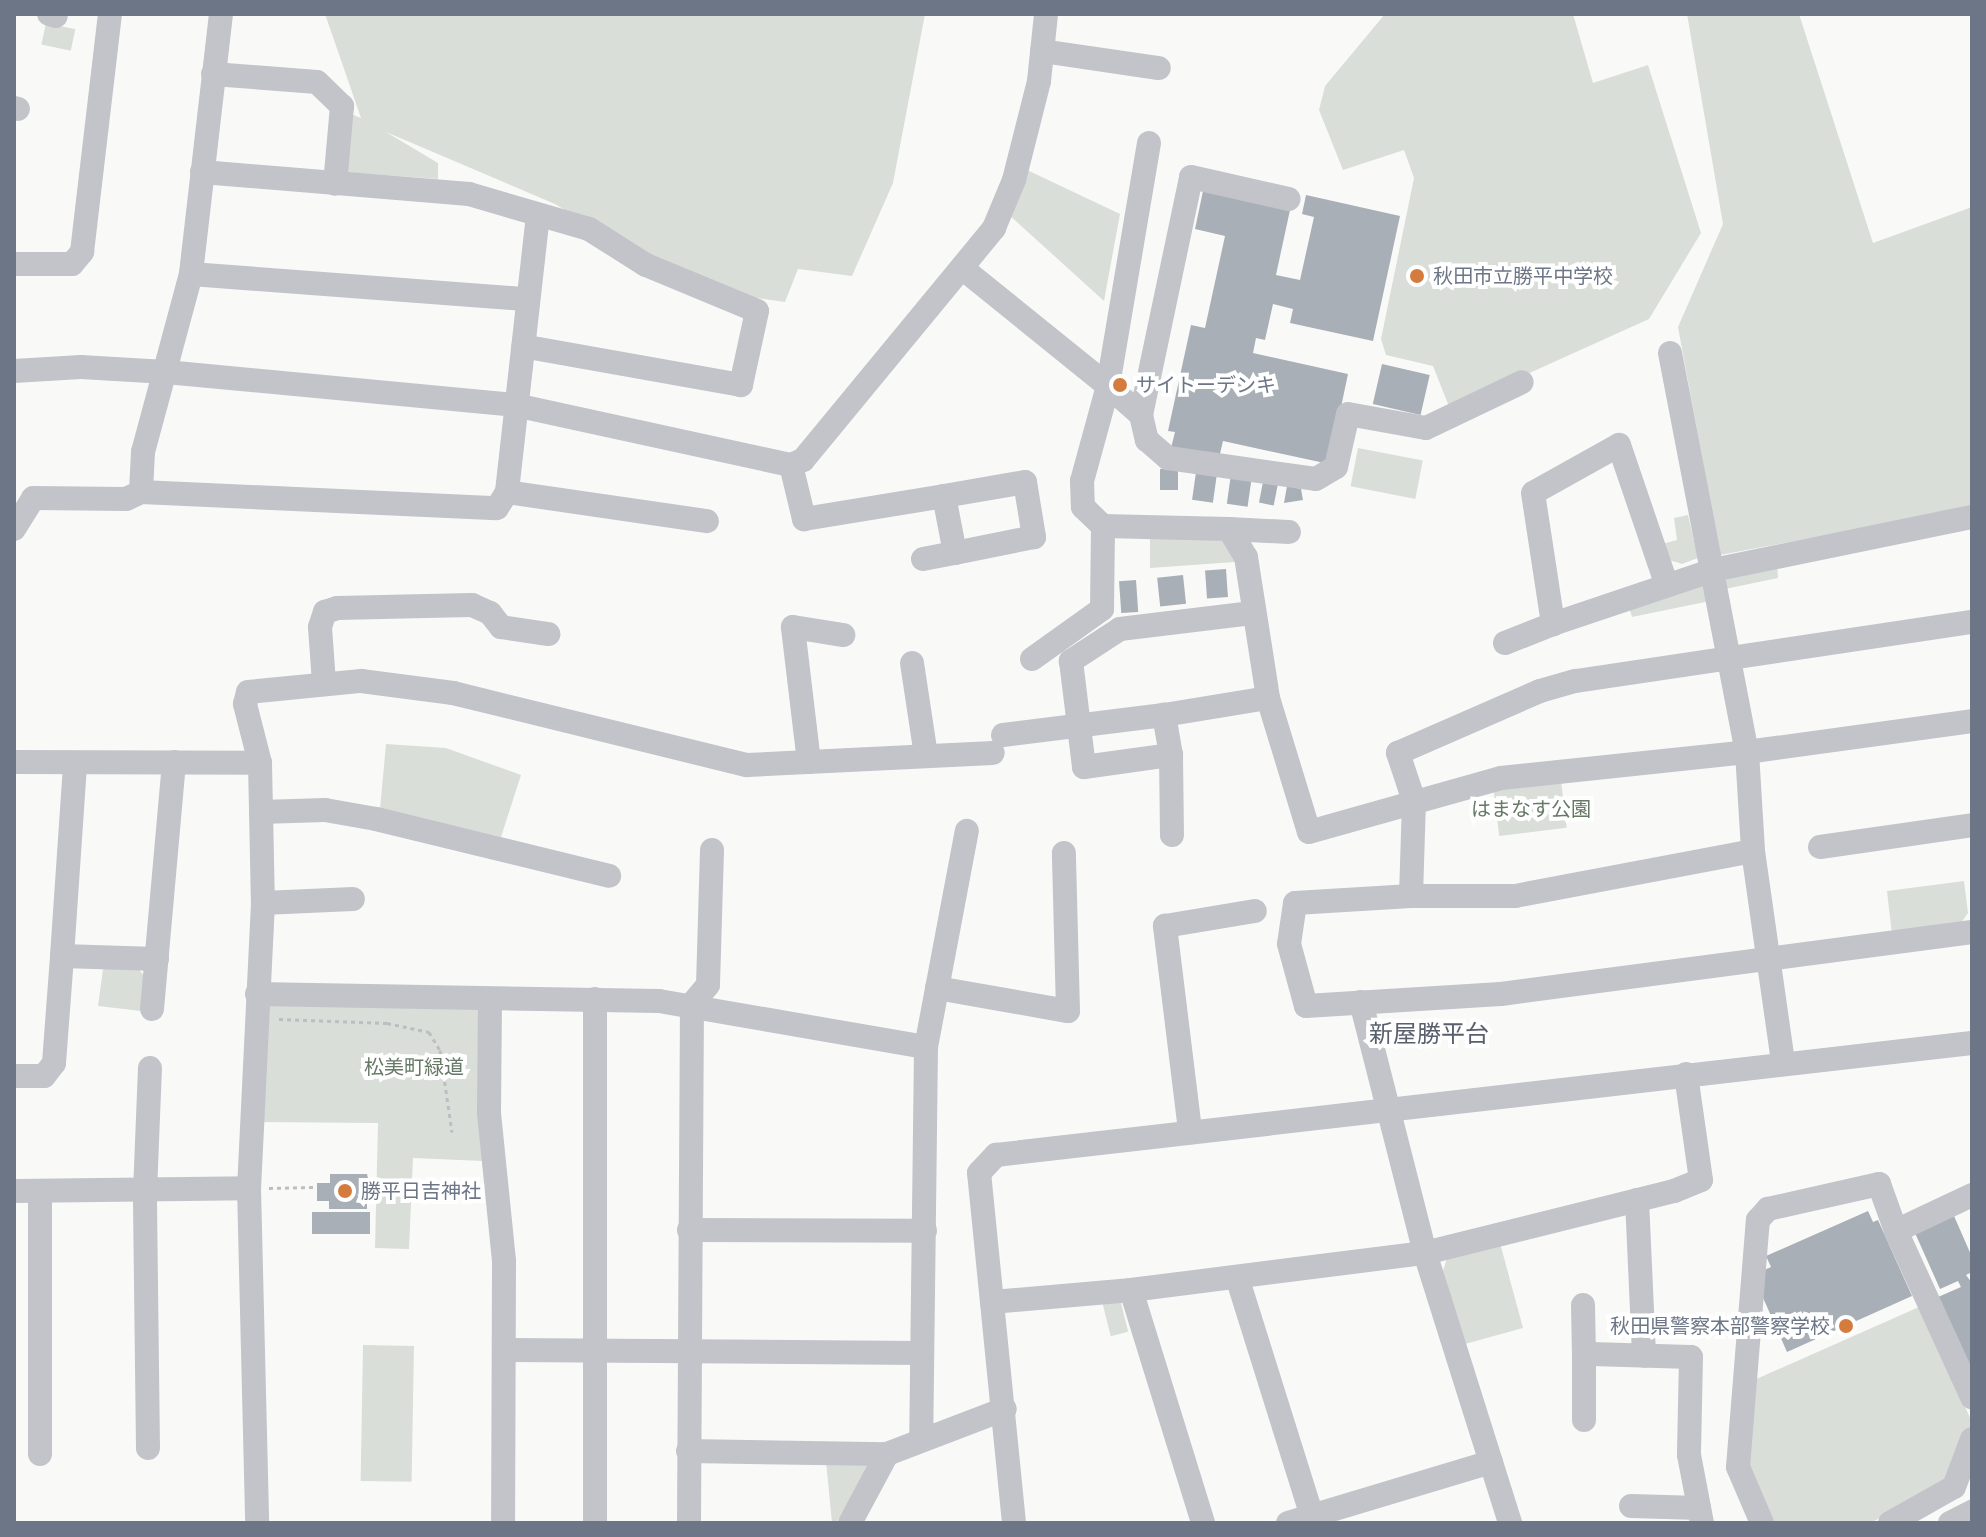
<!DOCTYPE html>
<meta charset="utf-8">
<style>
body{margin:0}
#map{position:relative;width:1986px;height:1537px;overflow:hidden;background:#f9faf8;font-family:"Roboto Condensed","Noto Sans JP",sans-serif}
div>[style]{position:absolute}
[style*='--x']{left:calc(var(--x)*1px);top:calc(var(--y)*1px);width:calc(var(--w)*1px);rotate:calc(var(--a)*1deg)}
.green>*{inset:0;background:#d9ded8;transform-origin:0 0}
.building>*{inset:0;background:#a9afb6;transform-origin:0 0}
.path>*{height:3px;margin-top:-1.5px;transform-origin:0;background:repeating-linear-gradient(90deg,#bcbec1 0 4px,transparent 0 8px)}
.minor>*{height:24px;margin:-12px;padding:0 12px;transform-origin:12px;border-radius:12px;background:#c2c4c9}
.dots>*{width:22px;height:22px;translate:-50% -50%;box-sizing:border-box;border:4px solid #fff;border-radius:50%}
span{translate:-50% -50%;white-space:nowrap;text-align:center;line-height:1.15;-webkit-text-stroke:8px #fff;paint-order:stroke}
.poi-label{font-size:20px;color:#6c7686}
.left{translate:0 -50%;text-align:left}
.right{translate:-100% -50%;text-align:right}
.park-label{font-size:20px;color:#667966}
.quarter-label{font-size:24px;color:#59606c}
.frame{position:absolute;inset:0;border:16px solid #6c7686;pointer-events:none}
</style>
<div id="map">
<div class="green">
<i style="clip-path:polygon(325px 14px,925px 14px,893px 183px,852px 276px,798px 269px,785px 302px,729px 294px,656px 265px,555px 204px,386px 132px,438px 163px,438px 179px,343px 172px,351px 114px,361px 118px)"></i>
<i style="clip-path:polygon(1385px 14px,1573px 14px,1593px 83px,1648px 65px,1701px 233px,1649px 319px,1450px 409px,1433px 366px,1386px 355px,1381px 339px,1414px 178px,1404px 150px,1343px 170px,1319px 110px,1325px 86px)"></i>
<i style="clip-path:polygon(1687px 14px,1799px 14px,1873px 243px,1972px 207px,1972px 508px,1720px 555px,1678px 327px,1723px 224px)"></i>
<i style="left:46px;top:23px;width:30px;height:22px;rotate:12deg"></i>
<i style="clip-path:polygon(1025px 169px,1120px 214px,1104px 301px,1007px 213px)"></i>
<i style="left:1358px;top:448px;width:66px;height:39px;rotate:11deg"></i>
<i style="clip-path:polygon(1688px 515px,1698px 558px,1682px 564px,1666px 559px,1662px 544px,1677px 540px,1674px 518px)"></i>
<i style="clip-path:polygon(1209px 531px,1229px 546px,1235px 562px,1150px 568px,1150px 534px)"></i>
<i style="clip-path:polygon(1777px 561px,1778px 578px,1725px 589px,1723px 577px)"></i>
<i style="clip-path:polygon(1693px 581px,1709px 587px,1710px 601px,1632px 617px,1628px 604px)"></i>
<i style="clip-path:polygon(386px 744px,446px 748px,521px 775px,501px 837px,380px 809px)"></i>
<i style="left:1561px;top:781px;width:47px;height:68px;rotate:83deg"></i>
<i style="clip-path:polygon(1964px 881px,1968px 913px,1958px 927px,1892px 935px,1887px 891px)"></i>
<i style="clip-path:polygon(104px 962px,136px 966px,145px 977px,141px 1011px,98px 1006px)"></i>
<i style="clip-path:polygon(261px 1000px,481px 1005px,483px 1161px,413px 1158px,409px 1249px,375px 1248px,378px 1123px,256px 1122px)"></i>
<i style="clip-path:polygon(1500px 1243px,1523px 1328px,1465px 1344px,1443px 1271px,1447px 1258px)"></i>
<i style="left:1119px;top:1295px;width:38px;height:18px;rotate:76deg"></i>
<i style="clip-path:polygon(1919px 1307px,1972px 1422px,1951px 1475px,1871px 1523px,1770px 1523px,1741px 1464px,1745px 1384px)"></i>
<i style="left:363px;top:1345px;width:51px;height:136px;rotate:1deg"></i>
<i style="clip-path:polygon(872px 1460px,836px 1523px,832px 1523px,826px 1461px)"></i>
</div>
<div class="building">
<i style="clip-path:polygon(1203px 191px,1290px 210px,1276px 275px,1300px 280px,1314px 217px,1302px 214px,1306px 195px,1400px 216px,1373px 341px,1290px 323px,1293px 309px,1273px 304px,1265px 340px,1256px 338px,1253px 353px,1348px 374px,1329px 464px,1223px 441px,1219px 458px,1171px 448px,1175px 432px,1168px 431px,1191px 325px,1205px 328px,1225px 236px,1195px 229px)"></i>
<i style="left:1382px;top:364px;width:49px;height:41px;rotate:13deg"></i>
<i style="left:1160px;top:469px;width:18px;height:21px"></i>
<i style="left:1196px;top:472px;width:21px;height:28px;rotate:8deg"></i>
<i style="left:1231px;top:474px;width:21px;height:30px;rotate:8deg"></i>
<i style="left:1263px;top:482px;width:15px;height:21px;rotate:11deg"></i>
<i style="clip-path:polygon(1287px 486px,1301px 489px,1303px 500px,1284px 503px)"></i>
<i style="left:1226px;top:569px;width:28px;height:21px;rotate:86deg"></i>
<i style="left:1183px;top:575px;width:29px;height:26px;rotate:84deg"></i>
<i style="left:1136px;top:580px;width:32px;height:17px;rotate:86deg"></i>
<i style="clip-path:polygon(330px 1174px,367px 1174px,373px 1199px,367px 1199px,367px 1209px,329px 1209px,329px 1201px,317px 1201px,317px 1183px,330px 1183px)"></i>
<i style="clip-path:polygon(1868px 1211px,1873px 1222px,1878px 1220px,1912px 1296px,1787px 1352px,1753px 1275px,1771px 1267px,1766px 1256px)"></i>
<i style="left:370px;top:1212px;width:22px;height:58px;rotate:90deg"></i>
<i style="clip-path:polygon(1954px 1216px,1972px 1257px,1972px 1272px,1966px 1275px,1972px 1283px,1972px 1375px,1938px 1297px,1961px 1287px,1958px 1281px,1940px 1289px,1915px 1233px)"></i>
</div>
<div class="path">
<i style="--x:279;--y:1019;--w:108;--a:2.1"></i>
<i style="--x:387;--y:1023;--w:43;--a:12.1"></i>
<i style="--x:429;--y:1032;--w:21;--a:59"></i>
<i style="--x:440;--y:1050;--w:83;--a:81.7"></i>
<i style="--x:269;--y:1188;--w:44;--a:-1.3"></i>
</div>
<div class="minor">
<i style="--x:49;--y:14;--w:7;--a:16"></i>
<i style="--x:221;--y:14;--w:262;--a:96.6"></i>
<i style="--x:191;--y:274;--w:184;--a:105.1"></i>
<i style="--x:143;--y:452;--w:40;--a:92.9"></i>
<i style="--x:141;--y:492;--w:356;--a:2.6"></i>
<i style="--x:497;--y:508;--w:19;--a:-58"></i>
<i style="--x:1042;--y:51;--w:118;--a:8.3"></i>
<i style="--x:213;--y:74;--w:104;--a:4.4"></i>
<i style="--x:317;--y:82;--w:35;--a:44"></i>
<i style="--x:342;--y:106;--w:78;--a:95.1"></i>
<i style="--x:14;--y:108;--w:4;--a:14"></i>
<i style="--x:1149;--y:143;--w:246;--a:99.6"></i>
<i style="--x:1108;--y:386;--w:44;--a:41.3"></i>
<i style="--x:1141;--y:415;--w:243;--a:-78.1"></i>
<i style="--x:1191;--y:177;--w:100;--a:12.7"></i>
<i style="--x:202;--y:172;--w:268;--a:4.7"></i>
<i style="--x:469;--y:194;--w:125;--a:16.3"></i>
<i style="--x:589;--y:229;--w:67;--a:32.3"></i>
<i style="--x:646;--y:265;--w:120;--a:22.5"></i>
<i style="--x:757;--y:311;--w:76;--a:102.2"></i>
<i style="--x:741;--y:385;--w:221;--a:-169.9"></i>
<i style="--x:538;--y:215;--w:279;--a:96.4"></i>
<i style="--x:507;--y:492;--w:202;--a:8.3"></i>
<i style="--x:14;--y:264;--w:58;--a:0"></i>
<i style="--x:72;--y:264;--w:16;--a:-50"></i>
<i style="--x:82;--y:252;--w:240;--a:-83.3"></i>
<i style="--x:962;--y:268;--w:188;--a:38.9"></i>
<i style="--x:1108;--y:386;--w:98;--a:105.3"></i>
<i style="--x:1082;--y:481;--w:26;--a:88"></i>
<i style="--x:1083;--y:507;--w:28;--a:44"></i>
<i style="--x:1103;--y:526;--w:126;--a:1.4"></i>
<i style="--x:1229;--y:529;--w:33;--a:59"></i>
<i style="--x:1246;--y:557;--w:143;--a:81.1"></i>
<i style="--x:1268;--y:698;--w:140;--a:73"></i>
<i style="--x:1309;--y:832;--w:199;--a:-15.7"></i>
<i style="--x:1501;--y:778;--w:247;--a:-6"></i>
<i style="--x:1747;--y:752;--w:227;--a:-7.8"></i>
<i style="--x:191;--y:274;--w:337;--a:4.3"></i>
<i style="--x:1670;--y:353;--w:406;--a:79.1"></i>
<i style="--x:1747;--y:752;--w:99;--a:86.5"></i>
<i style="--x:1753;--y:851;--w:214;--a:81.9"></i>
<i style="--x:14;--y:371;--w:67;--a:-3.4"></i>
<i style="--x:81;--y:367;--w:85;--a:3.4"></i>
<i style="--x:166;--y:372;--w:351;--a:5.4"></i>
<i style="--x:515;--y:405;--w:282;--a:12.3"></i>
<i style="--x:791;--y:465;--w:13;--a:-23"></i>
<i style="--x:803;--y:460;--w:301;--a:-50.5"></i>
<i style="--x:994;--y:228;--w:52;--a:-67.4"></i>
<i style="--x:1014;--y:180;--w:102;--a:-75.8"></i>
<i style="--x:1039;--y:81;--w:67;--a:-84"></i>
<i style="--x:1141;--y:415;--w:26;--a:77"></i>
<i style="--x:1147;--y:440;--w:28;--a:41"></i>
<i style="--x:1168;--y:458;--w:149;--a:8.1"></i>
<i style="--x:1316;--y:479;--w:23;--a:-31"></i>
<i style="--x:1336;--y:467;--w:54;--a:-77.2"></i>
<i style="--x:1348;--y:414;--w:79;--a:10.2"></i>
<i style="--x:1426;--y:428;--w:106;--a:-25.6"></i>
<i style="--x:791;--y:465;--w:56;--a:76.5"></i>
<i style="--x:804;--y:519;--w:142;--a:-9.3"></i>
<i style="--x:944;--y:496;--w:82;--a:-9.8"></i>
<i style="--x:1025;--y:482;--w:56;--a:80.7"></i>
<i style="--x:1034;--y:537;--w:81;--a:168.6"></i>
<i style="--x:955;--y:553;--w:58;--a:-100.9"></i>
<i style="--x:14;--y:529;--w:36;--a:-58"></i>
<i style="--x:33;--y:498;--w:93;--a:0.6"></i>
<i style="--x:126;--y:499;--w:17;--a:-25"></i>
<i style="--x:1229;--y:529;--w:60;--a:2.9"></i>
<i style="--x:923;--y:559;--w:33;--a:-11"></i>
<i style="--x:1666;--y:583;--w:146;--a:-108.8"></i>
<i style="--x:1619;--y:445;--w:98;--a:150.8"></i>
<i style="--x:1533;--y:493;--w:133;--a:81.3"></i>
<i style="--x:1553;--y:624;--w:169;--a:-18.6"></i>
<i style="--x:1713;--y:570;--w:264;--a:-11.6"></i>
<i style="--x:1252;--y:613;--w:133;--a:173.1"></i>
<i style="--x:1120;--y:629;--w:59;--a:146.9"></i>
<i style="--x:1071;--y:661;--w:107;--a:83"></i>
<i style="--x:1084;--y:767;--w:88;--a:-7.9"></i>
<i style="--x:1171;--y:755;--w:41;--a:-99.9"></i>
<i style="--x:1164;--y:715;--w:105;--a:-9.3"></i>
<i style="--x:1505;--y:643;--w:52;--a:-21.6"></i>
<i style="--x:1032;--y:659;--w:86;--a:-35.5"></i>
<i style="--x:1102;--y:609;--w:83;--a:-89.3"></i>
<i style="--x:912;--y:663;--w:94;--a:81.4"></i>
<i style="--x:324;--y:683;--w:56;--a:-94.1"></i>
<i style="--x:320;--y:627;--w:16;--a:-72"></i>
<i style="--x:325;--y:612;--w:13;--a:-18"></i>
<i style="--x:337;--y:608;--w:135;--a:-1.3"></i>
<i style="--x:472;--y:605;--w:20;--a:24"></i>
<i style="--x:490;--y:613;--w:18;--a:52"></i>
<i style="--x:501;--y:627;--w:48;--a:8.5"></i>
<i style="--x:1003;--y:735;--w:162;--a:-7.1"></i>
<i style="--x:1171;--y:755;--w:80;--a:89.3"></i>
<i style="--x:14;--y:762;--w:246;--a:0.2"></i>
<i style="--x:260;--y:763;--w:140;--a:88.8"></i>
<i style="--x:263;--y:903;--w:285;--a:92.8"></i>
<i style="--x:249;--y:1188;--w:335;--a:88.6"></i>
<i style="--x:809;--y:762;--w:136;--a:-96.8"></i>
<i style="--x:793;--y:627;--w:51;--a:9.1"></i>
<i style="--x:260;--y:763;--w:61;--a:-104.3"></i>
<i style="--x:245;--y:704;--w:12;--a:-76"></i>
<i style="--x:248;--y:692;--w:114;--a:-5.6"></i>
<i style="--x:361;--y:681;--w:93;--a:7.4"></i>
<i style="--x:453;--y:693;--w:303;--a:13.8"></i>
<i style="--x:747;--y:765;--w:246;--a:-2.8"></i>
<i style="--x:261;--y:812;--w:64;--a:-1.8"></i>
<i style="--x:325;--y:810;--w:52;--a:10"></i>
<i style="--x:376;--y:819;--w:240;--a:13.7"></i>
<i style="--x:1820;--y:847;--w:154;--a:-8.2"></i>
<i style="--x:1753;--y:851;--w:242;--a:169.3"></i>
<i style="--x:1515;--y:896;--w:104;--a:180"></i>
<i style="--x:1411;--y:896;--w:95;--a:-88.2"></i>
<i style="--x:1414;--y:801;--w:51;--a:-108.4"></i>
<i style="--x:1398;--y:753;--w:155;--a:-23.6"></i>
<i style="--x:1540;--y:691;--w:37;--a:-16"></i>
<i style="--x:1576;--y:681;--w:400;--a:-8.5"></i>
<i style="--x:1411;--y:896;--w:116;--a:176.5"></i>
<i style="--x:1295;--y:903;--w:41;--a:98.3"></i>
<i style="--x:1289;--y:944;--w:64;--a:74.7"></i>
<i style="--x:1306;--y:1006;--w:195;--a:-3.5"></i>
<i style="--x:1501;--y:994;--w:475;--a:-7.5"></i>
<i style="--x:263;--y:903;--w:90;--a:-2.5"></i>
<i style="--x:62;--y:956;--w:192;--a:-86.1"></i>
<i style="--x:937;--y:988;--w:133;--a:10"></i>
<i style="--x:1068;--y:1011;--w:158;--a:-91.5"></i>
<i style="--x:257;--y:994;--w:402;--a:1"></i>
<i style="--x:659;--y:1001;--w:271;--a:9.8"></i>
<i style="--x:926;--y:1047;--w:391;--a:90.7"></i>
<i style="--x:490;--y:999;--w:114;--a:90.5"></i>
<i style="--x:489;--y:1113;--w:149;--a:84.2"></i>
<i style="--x:504;--y:1261;--w:262;--a:90.2"></i>
<i style="--x:1361;--y:1002;--w:259;--a:75.7"></i>
<i style="--x:1425;--y:1253;--w:283;--a:72.5"></i>
<i style="--x:152;--y:1009;--w:248;--a:-84.9"></i>
<i style="--x:926;--y:1047;--w:220;--a:-79.3"></i>
<i style="--x:14;--y:1076;--w:30;--a:0"></i>
<i style="--x:44;--y:1076;--w:16;--a:-52"></i>
<i style="--x:54;--y:1063;--w:107;--a:-85.7"></i>
<i style="--x:62;--y:956;--w:95;--a:1.8"></i>
<i style="--x:1190;--y:1130;--w:206;--a:-97"></i>
<i style="--x:1165;--y:926;--w:91;--a:-9.5"></i>
<i style="--x:14;--y:1191;--w:235;--a:-0.7"></i>
<i style="--x:40;--y:1192;--w:262;--a:90"></i>
<i style="--x:1972;--y:1195;--w:84;--a:154.7"></i>
<i style="--x:1896;--y:1231;--w:183;--a:65.4"></i>
<i style="--x:1637;--y:1200;--w:156;--a:87.4"></i>
<i style="--x:689;--y:1230;--w:236;--a:0.2"></i>
<i style="--x:1237;--y:1277;--w:258;--a:72.6"></i>
<i style="--x:1131;--y:1290;--w:244;--a:72.8"></i>
<i style="--x:992;--y:1302;--w:140;--a:-4.9"></i>
<i style="--x:1131;--y:1290;--w:296;--a:-7.2"></i>
<i style="--x:1425;--y:1253;--w:257;--a:-14"></i>
<i style="--x:1674;--y:1191;--w:29;--a:-22"></i>
<i style="--x:1701;--y:1180;--w:107;--a:-98.1"></i>
<i style="--x:1583;--y:1305;--w:53;--a:88.9"></i>
<i style="--x:506;--y:1350;--w:415;--a:0.4"></i>
<i style="--x:1584;--y:1420;--w:62;--a:-90"></i>
<i style="--x:1584;--y:1358;--w:8;--a:-30"></i>
<i style="--x:1591;--y:1354;--w:100;--a:1.7"></i>
<i style="--x:1691;--y:1357;--w:98;--a:91.2"></i>
<i style="--x:1689;--y:1455;--w:69;--a:79.2"></i>
<i style="--x:148;--y:1448;--w:256;--a:-90.7"></i>
<i style="--x:145;--y:1192;--w:124;--a:-87.7"></i>
<i style="--x:688;--y:1451;--w:199;--a:0.9"></i>
<i style="--x:1631;--y:1506;--w:68;--a:1.7"></i>
<i style="--x:595;--y:1523;--w:524;--a:-90"></i>
<i style="--x:689;--y:1523;--w:519;--a:-89.67"></i>
<i style="--x:692;--y:1004;--w:25;--a:-50"></i>
<i style="--x:708;--y:985;--w:135;--a:-88.3"></i>
<i style="--x:850;--y:1523;--w:78;--a:-61.8"></i>
<i style="--x:887;--y:1454;--w:126;--a:-20.9"></i>
<i style="--x:1014;--y:1523;--w:352;--a:-95.7"></i>
<i style="--x:979;--y:1173;--w:25;--a:-47"></i>
<i style="--x:996;--y:1155;--w:982;--a:-6.55"></i>
<i style="--x:1288;--y:1523;--w:212;--a:-16.7"></i>
<i style="--x:1762;--y:1523;--w:61;--a:-113.2"></i>
<i style="--x:1738;--y:1467;--w:248;--a:-85.4"></i>
<i style="--x:1758;--y:1220;--w:15;--a:-48"></i>
<i style="--x:1768;--y:1209;--w:114;--a:-12.7"></i>
<i style="--x:1879;--y:1184;--w:50;--a:70.1"></i>
<i style="--x:1890;--y:1523;--w:73;--a:-29.4"></i>
<i style="--x:1954;--y:1487;--w:51;--a:-69.4"></i>
<i style="--x:1950;--y:1523;--w:25;--a:-27"></i>
</div>
<div class="dots">
<i style="left:1417px;top:276px;background:#d47c3e"></i>
<i style="left:1120px;top:385px;background:#d47c3e"></i>
<i style="left:345px;top:1191px;background:#d47c3e"></i>
<i style="left:1846px;top:1326px;background:#d47c3e"></i>
</div>
<div class="poi-label">
<span class="left" style="left:1433px;top:276px">秋田市立勝平中学校</span>
<span class="left" style="left:1136px;top:385px">サイトーデンキ</span>
<span class="left" style="left:361px;top:1191px">勝平日吉神社</span>
<span class="right" style="left:1830px;top:1326px">秋田県警察本部警察学校</span>
</div>
<div class="park-label">
<span style="left:1531px;top:809px">はまなす公園</span>
<span style="left:414px;top:1067px">松美町緑道</span>
</div>
<div class="quarter-label">
<span style="left:1429px;top:1035px">新屋勝平台</span>
</div>
<div class="frame"></div>
</div>
